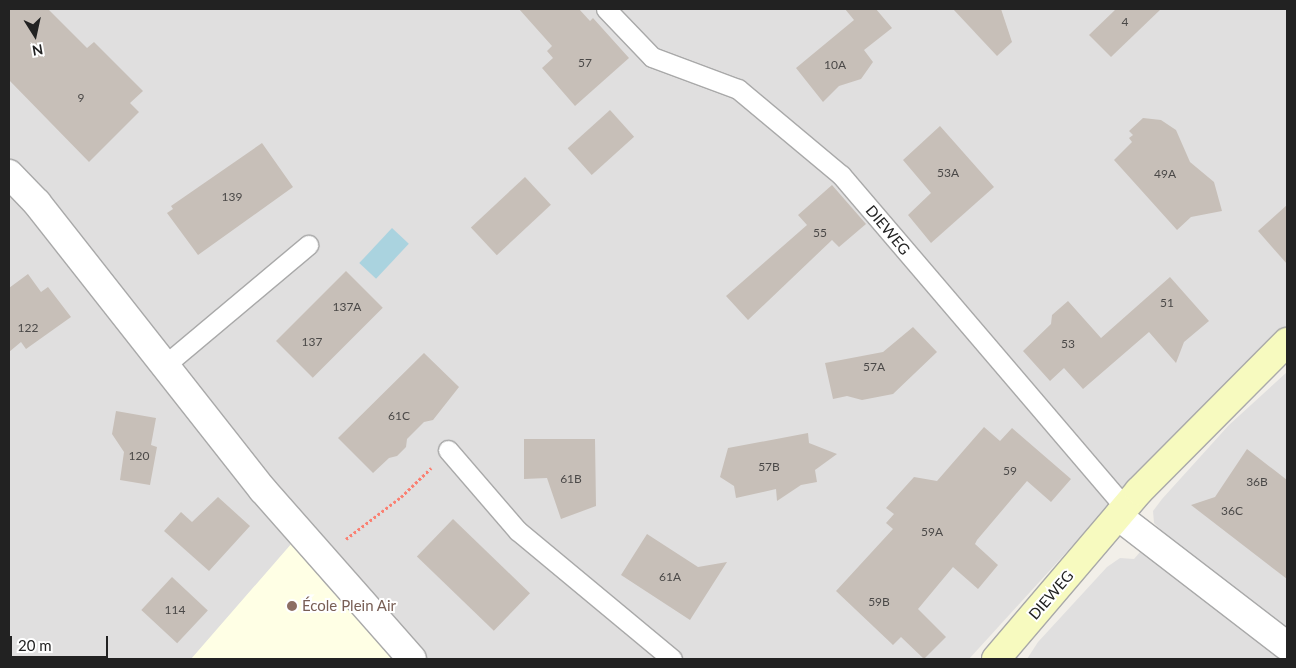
<!DOCTYPE html>
<meta charset="utf-8">
<style>
body{margin:0}
#map{position:relative;width:1296px;height:668px;overflow:hidden;background:#f2efe9;font-family:Lato,sans-serif}
div>[style]{position:absolute}
[style*='--x']{left:calc(var(--x)*1px);top:calc(var(--y)*1px);width:calc(var(--w)*1px);rotate:calc(var(--a)*1deg)}
.residential>*{inset:0;background:#e0dfdf}
.education>*{inset:0;background:#ffffe5}
.water>*{inset:0;background:#aad3df;transform-origin:0 0}
.building>*{inset:0;background:#c7bfb8;transform-origin:0 0}
.path>*{height:3px;margin-top:-1.5px;transform-origin:0;background:repeating-linear-gradient(90deg,#fa8072 0 2.5px,transparent 0 5px)}
.roads{filter:drop-shadow(1px 0 #a9a9a9) drop-shadow(-1px 0 #a9a9a9) drop-shadow(0 1px #a9a9a9) drop-shadow(0 -1px #a9a9a9)}
.lane>*{height:19px;margin:-9.5px;padding:0 9.5px;transform-origin:9.5px;border-radius:9.5px;background:#fff}
.street>*{height:28px;margin:-14px;padding:0 14px;transform-origin:14px;border-radius:14px;background:#fff}
.secondary>*{height:28px;margin:-14px;padding:0 14px;transform-origin:14px;border-radius:14px;background:#f7fabf}
.dots>*{width:14px;height:14px;translate:-50% -50%;box-sizing:border-box;border:2px solid #fff;border-radius:50%}
span{translate:-50% -50%;white-space:nowrap;text-align:center;line-height:1.15;-webkit-text-stroke:4px #fff;paint-order:stroke}
.number-label{font-size:12px;color:#4b4948}
.number-label span{-webkit-text-stroke-width:0}
.street-label{font-size:15px;color:#222}
.education-label{font-size:15px;color:#785e54}
.left{translate:0 -50%;text-align:left}
.frame{position:absolute;inset:0;border:10px solid #222;pointer-events:none}
.north{position:absolute;left:10px;top:10px;width:50px;height:50px;-webkit-text-stroke:4px #fff;paint-order:stroke;rotate:170deg;font-size:14px;font-weight:700;line-height:20px;text-align:center;color:#222}
.north::after{content:'';display:block;margin:auto;width:18px;height:22px;background:#222;clip-path:polygon(50% 0,100% 100%,50% 72%,0 100%)}
.scale{position:absolute;left:10px;top:636px;width:98px;height:22px;box-sizing:border-box;border:2px solid #222;border-top:0;padding-left:6px;font-size:15px;line-height:18px;white-space:nowrap;color:#222;-webkit-text-stroke:4px #fff;paint-order:stroke}
</style>
<div id="map">
<div class="residential">
<i style="clip-path:polygon(9px 9px,1287px 9px,1287px 330px,1123px 490px,969px 659px,9px 659px)"></i>
<i style="clip-path:polygon(1287px 372px,1287px 659px,1027px 659px,1038px 642px,1107px 567px,1120px 558px,1134px 559px,1160px 529px,1154px 523px,1153px 511px,1162px 499px,1229px 425px)"></i>
</div>
<div class="education">
<i style="clip-path:polygon(292px 543px,327px 586px,401px 659px,191px 659px)"></i>
</div>
<div class="water">
<i style="left:392px;top:228px;width:23px;height:48px;rotate:43deg"></i>
</div>
<div class="building">
<i style="clip-path:polygon(9px 9px,48px 9px,87px 48px,94px 42px,143px 91px,130px 103px,139px 112px,89px 162px,9px 80px)"></i>
<i style="clip-path:polygon(519px 9px,579px 9px,590px 21px,593px 18px,629px 58px,575px 106px,542px 68px,553px 58px,547px 51px,552px 46px)"></i>
<i style="clip-path:polygon(845px 9px,876px 9px,892px 28px,864px 50px,873px 62px,861px 79px,839px 86px,823px 102px,796px 68px,854px 20px)"></i>
<i style="clip-path:polygon(953px 9px,1001px 9px,1012px 42px,997px 56px)"></i>
<i style="clip-path:polygon(1116px 9px,1161px 9px,1111px 57px,1089px 35px)"></i>
<i style="left:610px;top:110px;width:36px;height:57px;rotate:48deg"></i>
<i style="clip-path:polygon(1143px 118px,1161px 120px,1176px 130px,1190px 162px,1214px 182px,1222px 211px,1191px 217px,1177px 230px,1114px 160px,1132px 142px,1129px 138px,1133px 135px,1129px 131px)"></i>
<i style="clip-path:polygon(940px 126px,994px 187px,931px 243px,908px 215px,931px 193px,903px 160px)"></i>
<i style="clip-path:polygon(262px 143px,293px 187px,198px 255px,167px 213px,173px 209px,171px 206px)"></i>
<i style="left:525px;top:177px;width:38px;height:74px;rotate:47deg"></i>
<i style="clip-path:polygon(832px 185px,866px 224px,839px 247px,832px 240px,748px 320px,726px 296px,807px 225px,798px 215px)"></i>
<i style="clip-path:polygon(1287px 205px,1287px 264px,1258px 231px)"></i>
<i style="left:346px;top:271px;width:52px;height:99px;rotate:45deg"></i>
<i style="clip-path:polygon(28px 274px,41px 292px,48px 287px,71px 317px,26px 349px,21px 342px,9px 352px,9px 288px)"></i>
<i style="clip-path:polygon(1170px 277px,1209px 321px,1184px 342px,1176px 363px,1149px 332px,1083px 389px,1064px 368px,1050px 381px,1023px 351px,1051px 324px,1052px 315px,1068px 301px,1101px 338px)"></i>
<i style="clip-path:polygon(913px 327px,937px 352px,893px 394px,862px 400px,847px 396px,833px 399px,825px 363px,883px 352px)"></i>
<i style="clip-path:polygon(424px 353px,459px 387px,433px 420px,424px 422px,407px 439px,406px 447px,397px 456px,389px 458px,373px 473px,338px 438px)"></i>
<i style="clip-path:polygon(116px 411px,156px 418px,151px 445px,157px 447px,150px 485px,120px 480px,124px 452px,112px 434px)"></i>
<i style="clip-path:polygon(984px 427px,1000px 441px,1012px 428px,1071px 479px,1051px 502px,1027px 481px,977px 540px,975px 544px,998px 565px,978px 589px,953px 567px,918px 609px,946px 637px,924px 659px,901px 637px,893px 645px,836px 591px,893px 529px,886px 523px,894px 514px,886px 508px,914px 477px,937px 481px)"></i>
<i style="clip-path:polygon(808px 433px,809px 443px,837px 454px,815px 470px,817px 482px,801px 485px,777px 501px,776px 489px,736px 498px,734px 486px,720px 477px,728px 448px)"></i>
<i style="clip-path:polygon(524px 439px,595px 439px,596px 506px,561px 519px,547px 478px,524px 479px)"></i>
<i style="clip-path:polygon(1247px 449px,1287px 480px,1287px 579px,1191px 505px,1215px 497px)"></i>
<i style="clip-path:polygon(218px 497px,250px 526px,209px 571px,164px 531px,181px 512px,192px 522px)"></i>
<i style="left:453px;top:519px;width:107px;height:52px;rotate:44deg"></i>
<i style="clip-path:polygon(647px 534px,698px 567px,727px 562px,690px 620px,621px 575px)"></i>
<i style="left:172px;top:577px;width:49px;height:45px;rotate:43deg"></i>
</div>
<div class="path">
<i style="--x:346;--y:539;--w:69;--a:-37.4"></i>
<i style="--x:401;--y:497;--w:42;--a:-44"></i>
</div>
<div class="roads">
<div class="lane">
<i style="--x:606;--y:9;--w:66;--a:46.2"></i>
<i style="--x:652;--y:57;--w:92;--a:20.4"></i>
<i style="--x:738;--y:89;--w:134;--a:39.9"></i>
<i style="--x:841;--y:175;--w:438;--a:49.5"></i>
<i style="--x:165;--y:365;--w:187;--a:-40"></i>
<i style="--x:448;--y:450;--w:107;--a:49.2"></i>
<i style="--x:518;--y:531;--w:200;--a:39.7"></i>
</div>
<div class="street">
<i style="--x:9;--y:174;--w:40;--a:46"></i>
<i style="--x:37;--y:203;--w:365;--a:51.8"></i>
<i style="--x:263;--y:490;--w:225;--a:48.6"></i>
<i style="--x:1118;--y:516;--w:213;--a:37.6"></i>
</div>
<div class="secondary">
<i style="--x:996;--y:659;--w:221;--a:-49.6"></i>
<i style="--x:1139;--y:491;--w:210;--a:-45.2"></i>
</div>
</div>
<div class="dots">
<i style="left:292px;top:606px;background:#8d6e63"></i>
</div>
<div class="number-label">
<span style="left:1125px;top:22px">4</span>
<span style="left:585px;top:63px">57</span>
<span style="left:835px;top:65px">10A</span>
<span style="left:81px;top:98px">9</span>
<span style="left:948px;top:173px">53A</span>
<span style="left:1165px;top:174px">49A</span>
<span style="left:232px;top:197px">139</span>
<span style="left:820px;top:233px">55</span>
<span style="left:1167px;top:303px">51</span>
<span style="left:347px;top:307px">137A</span>
<span style="left:28px;top:328px">122</span>
<span style="left:312px;top:342px">137</span>
<span style="left:1068px;top:344px">53</span>
<span style="left:874px;top:367px">57A</span>
<span style="left:399px;top:416px">61C</span>
<span style="left:139px;top:456px">120</span>
<span style="left:769px;top:467px">57B</span>
<span style="left:1010px;top:471px">59</span>
<span style="left:571px;top:479px">61B</span>
<span style="left:1257px;top:482px">36B</span>
<span style="left:1232px;top:511px">36C</span>
<span style="left:932px;top:532px">59A</span>
<span style="left:670px;top:577px">61A</span>
<span style="left:879px;top:602px">59B</span>
<span style="left:175px;top:610px">114</span>
</div>
<div class="street-label">
<span style="left:888px;top:230px;rotate:50deg">DIEWEG</span>
<span style="left:1051px;top:595px;rotate:-49deg">DIEWEG</span>
</div>
<div class="education-label">
<span class="left" style="left:302px;top:606px">École Plein Air</span>
</div>
<div class="frame"></div>
<div class="north">N</div>
<div class="scale">20 m</div>
</div>
